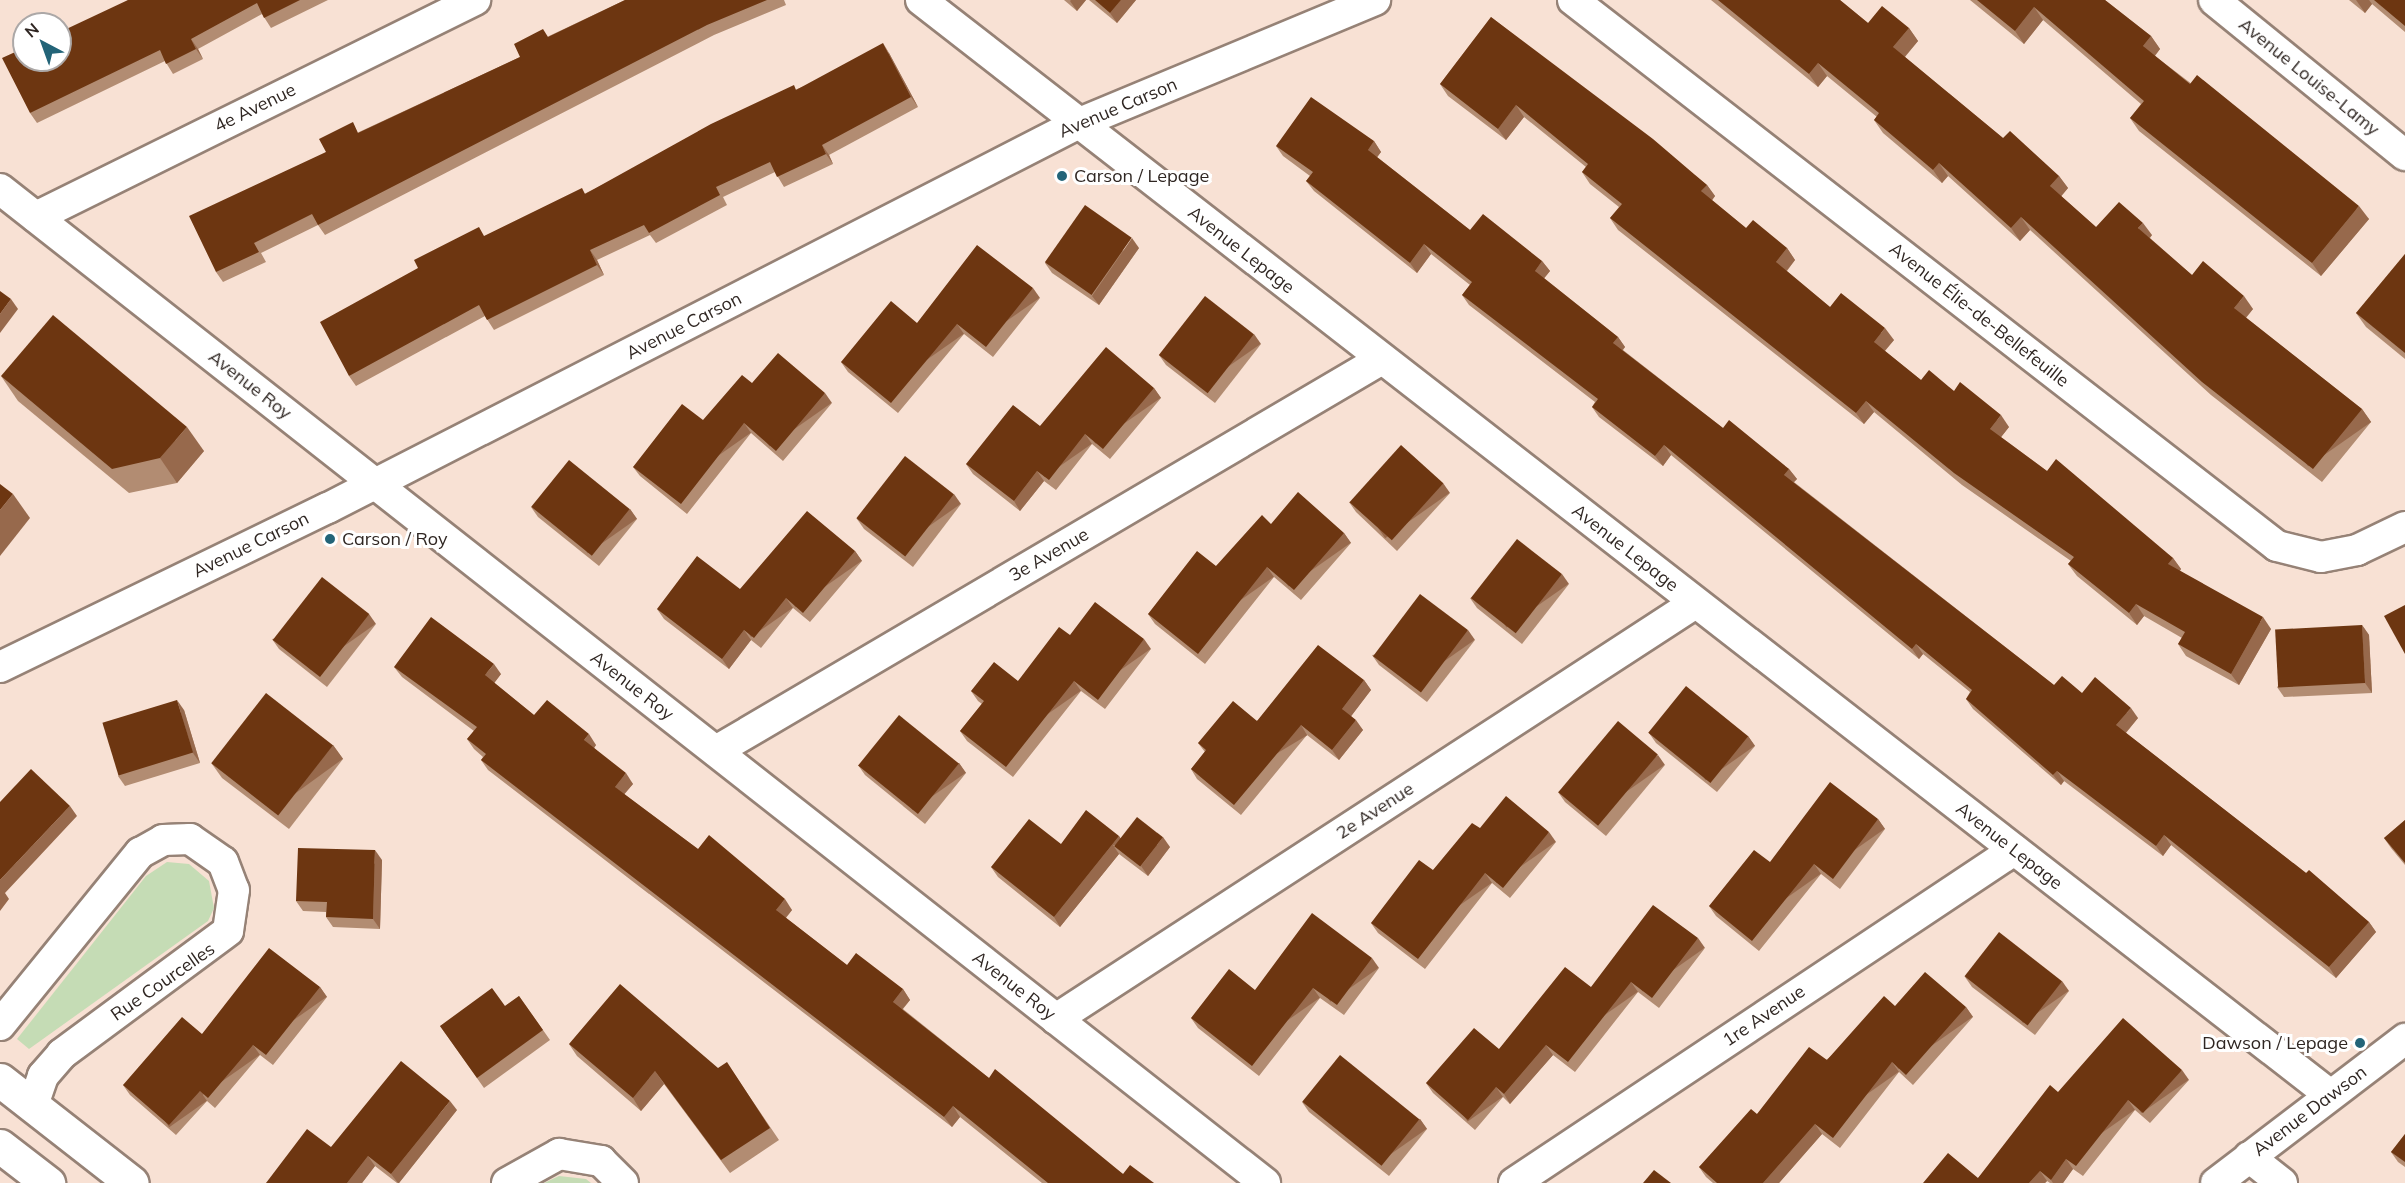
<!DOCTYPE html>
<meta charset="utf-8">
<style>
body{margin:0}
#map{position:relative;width:2405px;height:1183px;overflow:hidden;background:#f8e1d4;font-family:Mulish,sans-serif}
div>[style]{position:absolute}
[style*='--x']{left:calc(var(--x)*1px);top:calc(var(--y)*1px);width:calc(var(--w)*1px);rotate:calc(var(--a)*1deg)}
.green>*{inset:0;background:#c5dcb5}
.roads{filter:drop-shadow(2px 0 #968276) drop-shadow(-2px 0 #968276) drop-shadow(0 2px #968276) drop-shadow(0 -2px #968276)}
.minor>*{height:30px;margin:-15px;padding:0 15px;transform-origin:15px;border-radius:15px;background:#fff}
.tertiary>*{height:33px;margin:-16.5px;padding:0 16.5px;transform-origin:16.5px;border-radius:16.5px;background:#fff}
.wall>*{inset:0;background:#b28c72}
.shaded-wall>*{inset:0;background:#97694c;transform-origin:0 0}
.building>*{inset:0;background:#6d3611;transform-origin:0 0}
.dots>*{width:16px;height:16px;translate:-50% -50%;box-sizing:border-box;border:3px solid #fff;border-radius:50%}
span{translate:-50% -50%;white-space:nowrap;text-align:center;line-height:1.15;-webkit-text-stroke:6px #fff;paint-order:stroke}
.street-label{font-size:18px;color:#2f2622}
.poi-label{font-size:18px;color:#2f2622}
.left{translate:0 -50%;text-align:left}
.right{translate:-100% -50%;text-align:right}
.north{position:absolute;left:12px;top:12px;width:60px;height:60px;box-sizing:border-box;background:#fff;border:2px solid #aca8a7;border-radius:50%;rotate:319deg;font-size:16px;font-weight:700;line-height:24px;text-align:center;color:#2f2622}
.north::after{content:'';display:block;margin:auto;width:21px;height:27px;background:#236478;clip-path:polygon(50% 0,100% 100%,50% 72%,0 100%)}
</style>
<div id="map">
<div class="green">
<i style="clip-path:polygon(167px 862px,189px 864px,209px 881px,214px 908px,208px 921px,29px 1049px,17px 1039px,146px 876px)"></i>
<i style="clip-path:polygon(559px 1176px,586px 1179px,591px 1183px,544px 1183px)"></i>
</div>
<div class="roads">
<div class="minor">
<i style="--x:921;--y:0;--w:1784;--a:37.85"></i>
<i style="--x:1573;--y:0;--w:891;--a:37.8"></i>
<i style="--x:2277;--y:546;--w:45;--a:14"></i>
<i style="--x:2321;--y:557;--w:37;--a:-11"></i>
<i style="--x:2357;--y:550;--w:53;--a:-25.6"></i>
<i style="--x:2214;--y:0;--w:246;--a:39.1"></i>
<i style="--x:0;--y:189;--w:1609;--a:38.16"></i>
<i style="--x:36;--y:217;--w:490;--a:-26.3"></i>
<i style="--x:0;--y:667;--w:365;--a:-25.9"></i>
<i style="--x:328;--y:508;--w:842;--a:-27.14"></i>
<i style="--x:1077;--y:124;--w:323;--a:-22.6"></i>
<i style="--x:716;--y:751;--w:773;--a:-30.48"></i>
<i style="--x:1056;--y:1019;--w:762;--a:-33.06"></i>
<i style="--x:0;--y:1025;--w:222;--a:-50.9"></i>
<i style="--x:140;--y:853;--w:26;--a:-29"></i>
<i style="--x:163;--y:840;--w:27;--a:-2"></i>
<i style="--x:190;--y:839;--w:40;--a:34.9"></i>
<i style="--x:223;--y:862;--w:30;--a:69"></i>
<i style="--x:234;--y:890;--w:41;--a:98.3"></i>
<i style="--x:228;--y:931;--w:207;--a:143.5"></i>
<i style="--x:62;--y:1054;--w:29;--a:131"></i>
<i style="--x:43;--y:1076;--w:31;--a:109"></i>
<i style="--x:2249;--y:1157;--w:42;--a:38.2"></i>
<i style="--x:507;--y:1183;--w:60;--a:-29.1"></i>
<i style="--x:559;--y:1154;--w:43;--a:9.5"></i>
<i style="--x:601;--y:1161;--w:31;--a:45"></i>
<i style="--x:1514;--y:1183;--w:601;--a:-33.66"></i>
<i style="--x:2216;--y:1183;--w:238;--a:-37.3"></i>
</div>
<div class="tertiary">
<i style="--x:0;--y:1080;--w:167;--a:38"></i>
<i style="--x:0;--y:1146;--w:61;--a:37.6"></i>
</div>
</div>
<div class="wall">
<i style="clip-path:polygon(128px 0,328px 0,271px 28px,262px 14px,198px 49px,203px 59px,173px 74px,165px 61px,37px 123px,30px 113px)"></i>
<i style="clip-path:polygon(625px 0,784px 0,786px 5px,714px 35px,325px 235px,318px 225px,261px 253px,266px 262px,223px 282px,216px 272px,326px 152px,359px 132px,520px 57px,549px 36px)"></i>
<i style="clip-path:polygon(1064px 0,1086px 0,1077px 11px)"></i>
<i style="clip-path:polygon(1089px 0,1136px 0,1117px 23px)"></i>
<i style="clip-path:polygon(1711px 0,1840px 0,1868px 23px,1909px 28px,1918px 41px,1905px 57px,2003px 138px,2059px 176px,2068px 188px,2061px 196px,2096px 227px,2152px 235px,2150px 238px,2192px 275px,2253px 309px,2246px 318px,2362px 409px,2371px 422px,2322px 482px,2211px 395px,2030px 230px,2020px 241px,1948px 176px,1942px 183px,1883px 133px,1874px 120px,1877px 117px,1827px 76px,1818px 87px)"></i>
<i style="clip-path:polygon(1970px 0,2105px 0,2151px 36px,2160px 49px,2155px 56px,2369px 219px,2321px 276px,2139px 131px,2130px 118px,2141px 104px,2043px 20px,2024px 44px)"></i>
<i style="clip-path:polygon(2349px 0,2405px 0,2405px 32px,2372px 4px,2365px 13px)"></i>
<i style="clip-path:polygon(1491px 17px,1707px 185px,1715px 196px,1712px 200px,1746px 228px,1787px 248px,1795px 260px,1787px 271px,1830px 307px,1894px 340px,1885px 351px,1921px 380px,1954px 391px,2009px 427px,2001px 437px,2047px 471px,2173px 558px,2181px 569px,2180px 571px,2271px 629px,2239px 685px,2186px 656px,2178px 644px,2182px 638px,2144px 616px,2137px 625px,2077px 576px,2068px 564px,2071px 561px,1962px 485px,1874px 412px,1864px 424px,1618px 230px,1610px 218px,1619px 207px,1590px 184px,1582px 172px,1586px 167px,1524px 117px,1506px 140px,1448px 96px,1440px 84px)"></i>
<i style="clip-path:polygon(889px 53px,918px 107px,829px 155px,833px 164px,784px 187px,775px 172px,723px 197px,727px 205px,656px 243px,650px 235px,597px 260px,604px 275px,494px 330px,485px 316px,356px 386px,349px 376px,486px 236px,586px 193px,797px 89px)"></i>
<i style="clip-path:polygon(1374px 141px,1381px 152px,1377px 157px,1470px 230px,1542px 261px,1550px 271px,1544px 278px,1618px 337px,1625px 347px,1623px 350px,1723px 428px,1789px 469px,1797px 479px,1794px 482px,2054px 685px,2082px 693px,2138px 718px,2126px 733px,2369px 922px,2376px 932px,2336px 978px,2171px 845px,2163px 856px,2064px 781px,2061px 785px,1973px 709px,1966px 699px,1970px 692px,1923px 654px,1919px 659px,1671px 455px,1663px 466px,1599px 417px,1592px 407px,1595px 402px,1469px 305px,1462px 295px,1470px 285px,1431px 254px,1417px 273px,1314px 191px,1306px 181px,1310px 176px,1283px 156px,1276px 146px)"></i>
<i style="clip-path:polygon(1139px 248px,1099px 305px,1052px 273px,1045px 263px)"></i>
<i style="clip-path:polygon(2405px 254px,2405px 359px,2366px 327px,2356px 313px)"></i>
<i style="clip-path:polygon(1040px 298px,993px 357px,964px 334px,898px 413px,848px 372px,841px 362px,917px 323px)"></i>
<i style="clip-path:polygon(1261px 344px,1215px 403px,1166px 365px,1159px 355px)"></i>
<i style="clip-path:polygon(1px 376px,204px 451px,177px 483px,129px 493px,18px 401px)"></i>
<i style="clip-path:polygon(1154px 388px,1161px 398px,1110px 459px,1092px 444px,1056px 490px,1044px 481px,1020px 511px,973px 474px,966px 464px,1040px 426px)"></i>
<i style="clip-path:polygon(832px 403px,783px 461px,751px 433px,687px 514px,640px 476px,633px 467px,703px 420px)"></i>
<i style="clip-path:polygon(1450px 493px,1397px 551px,1356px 512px,1349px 502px)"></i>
<i style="clip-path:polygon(961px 504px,913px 567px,864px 529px,857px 519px)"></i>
<i style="clip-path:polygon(531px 507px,630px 509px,637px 519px,599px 566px,538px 517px)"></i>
<i style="clip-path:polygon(1271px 524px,1344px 533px,1351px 543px,1301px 600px,1274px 577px,1205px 664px,1155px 624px,1148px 614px,1216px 566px)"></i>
<i style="clip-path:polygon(855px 551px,862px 561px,810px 622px,793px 608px,761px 648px,751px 640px,729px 669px,664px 619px,657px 609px,740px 589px)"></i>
<i style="clip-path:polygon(1569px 584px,1522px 644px,1477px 608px,1470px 598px)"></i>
<i style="clip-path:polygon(376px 624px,327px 687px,279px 649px,272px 639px)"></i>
<i style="clip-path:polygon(2362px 625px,2369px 635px,2372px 693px,2284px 697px,2277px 687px)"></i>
<i style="clip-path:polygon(1070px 635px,1151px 649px,1105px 709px,1081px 691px,1013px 777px,967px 741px,960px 731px,982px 704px,978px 701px,971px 691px,1018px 681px)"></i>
<i style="clip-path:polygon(1475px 640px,1427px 702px,1379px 665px,1372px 655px)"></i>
<i style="clip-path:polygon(394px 667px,501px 674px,494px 683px,534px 715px,596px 745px,594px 748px,633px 784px,624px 794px,698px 849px,792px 910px,786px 918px,847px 965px,903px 989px,910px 1000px,903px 1009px,989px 1078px,1123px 1174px,1154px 1183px,1042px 1183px,960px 1117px,952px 1127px,488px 770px,481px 760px,483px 757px,474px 749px,467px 739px,474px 731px,402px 677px)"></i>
<i style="clip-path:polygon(1364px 680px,1371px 690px,1351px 716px,1363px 730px,1339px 760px,1307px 735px,1241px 815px,1197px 779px,1191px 769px,1205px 752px,1198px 743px)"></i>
<i style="clip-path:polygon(184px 710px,200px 763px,125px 786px,118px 776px)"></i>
<i style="clip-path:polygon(1649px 733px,1748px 736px,1755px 746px,1717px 792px,1656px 743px)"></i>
<i style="clip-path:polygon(333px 745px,343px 759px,289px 829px,222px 778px,212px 764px)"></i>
<i style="clip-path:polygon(959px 763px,966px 773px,925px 824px,865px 775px,858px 765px)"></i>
<i style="clip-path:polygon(1665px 765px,1606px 836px,1565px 802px,1558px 792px)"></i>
<i style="clip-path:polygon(1878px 819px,1885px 829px,1840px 889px,1821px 874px,1759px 951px,1716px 916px,1709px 906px)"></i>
<i style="clip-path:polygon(2405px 820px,2405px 865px,2391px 848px,2384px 838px)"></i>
<i style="clip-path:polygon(1480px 828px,1556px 842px,1510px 898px,1492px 883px,1425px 969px,1378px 933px,1371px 923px,1433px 870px)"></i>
<i style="clip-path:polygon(1119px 836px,1120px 838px,1170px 847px,1148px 876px,1119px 854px,1060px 927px,998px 877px,991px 867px,1061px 844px)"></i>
<i style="clip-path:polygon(382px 860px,380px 929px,333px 927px,326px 917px,326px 912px,303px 911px,296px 901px)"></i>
<i style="clip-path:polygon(1705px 948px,1659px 1008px,1638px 992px,1575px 1072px,1553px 1055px,1510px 1104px,1503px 1097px,1475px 1130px,1433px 1093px,1426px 1083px,1499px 1049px,1591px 987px)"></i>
<i style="clip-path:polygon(1379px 968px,1344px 1015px,1320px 998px,1259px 1076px,1198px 1028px,1191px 1018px,1255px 990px)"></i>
<i style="clip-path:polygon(1965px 977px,2069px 991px,2035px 1035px,1972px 987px)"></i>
<i style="clip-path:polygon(320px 987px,327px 997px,273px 1065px,260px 1055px,215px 1108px,207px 1101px,176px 1135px,130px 1095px,123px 1085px,202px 1034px)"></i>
<i style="clip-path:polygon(519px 996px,550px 1040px,484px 1088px,440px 1026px,505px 1006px)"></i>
<i style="clip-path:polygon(1895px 1006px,1966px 1007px,1973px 1017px,1913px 1085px,1899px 1072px,1840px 1148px,1822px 1134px,1779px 1183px,1713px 1183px,1706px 1177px,1699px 1167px,1757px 1114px)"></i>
<i style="clip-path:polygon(569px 1044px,718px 1068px,735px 1075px,779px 1140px,730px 1173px,664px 1084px,641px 1111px,577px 1056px)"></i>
<i style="clip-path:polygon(2189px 1080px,2150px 1123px,2135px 1110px,2083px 1176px,2073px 1169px,2063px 1183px,2050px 1183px,2047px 1181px,2045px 1183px,1923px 1183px,1978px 1178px,2058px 1092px)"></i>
<i style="clip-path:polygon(1302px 1102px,1420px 1119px,1427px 1129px,1389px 1176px,1309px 1112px)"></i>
<i style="clip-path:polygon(457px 1110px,399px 1183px,397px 1183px,375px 1166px,362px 1183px,266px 1183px,331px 1147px)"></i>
<i style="clip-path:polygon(2405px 1134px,2405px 1167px,2398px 1162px,2391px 1152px)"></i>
</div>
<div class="shaded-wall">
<i style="clip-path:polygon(1071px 0,1086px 0,1077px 11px,1070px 1px)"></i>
<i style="clip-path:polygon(1121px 0,1136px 0,1117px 23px,1110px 13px)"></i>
<i style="clip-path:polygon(2356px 0,2369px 0,2372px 4px,2365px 13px)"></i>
<i style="clip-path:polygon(2034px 7px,2043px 20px,2024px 44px,2015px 31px)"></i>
<i style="clip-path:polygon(1909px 28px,1918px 41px,1902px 60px,1893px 47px)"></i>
<i style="clip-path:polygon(2151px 36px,2160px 49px,2152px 59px,2143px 46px)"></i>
<i style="clip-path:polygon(191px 39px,198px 49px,203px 59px,196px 49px)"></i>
<i style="clip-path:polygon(883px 43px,889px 53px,918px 107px,911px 97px)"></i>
<i style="clip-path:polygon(1818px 63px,1827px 76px,1818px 87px,1809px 74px)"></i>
<i style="clip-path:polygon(1516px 105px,1524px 117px,1506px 140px,1498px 129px)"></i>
<i style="clip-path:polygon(1374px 141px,1381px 152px,1375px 160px,1368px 150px)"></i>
<i style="clip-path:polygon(822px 145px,829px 155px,833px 164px,826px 154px)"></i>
<i style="clip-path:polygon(1939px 163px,1948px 176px,1942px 183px,1933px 170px)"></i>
<i style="clip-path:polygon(2059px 176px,2068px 188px,2059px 199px,2050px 186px)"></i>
<i style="clip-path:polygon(1707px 185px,1715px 196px,1710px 203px,1701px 191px)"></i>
<i style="clip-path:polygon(2359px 206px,2369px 219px,2321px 276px,2312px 263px)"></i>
<i style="clip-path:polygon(2021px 217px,2030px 230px,2020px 241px,2011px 228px)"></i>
<i style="clip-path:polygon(2143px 223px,2152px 235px,2147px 241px,2138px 228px)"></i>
<i style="clip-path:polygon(1132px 238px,1139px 248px,1099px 305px,1092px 296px)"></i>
<i style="clip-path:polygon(1424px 244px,1431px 254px,1417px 273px,1410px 263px)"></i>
<i style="clip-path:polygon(1787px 248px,1795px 260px,1784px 274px,1776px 262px)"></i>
<i style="clip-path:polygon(590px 250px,597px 260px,604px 275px,597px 265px)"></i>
<i style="clip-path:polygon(1542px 261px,1550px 271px,1542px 281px,1535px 271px)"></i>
<i style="left:1033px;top:288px;width:12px;height:75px;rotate:55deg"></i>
<i style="clip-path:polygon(2244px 296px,2253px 309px,2243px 321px,2234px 308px)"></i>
<i style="clip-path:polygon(11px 299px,18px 309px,0 333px,0 314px)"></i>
<i style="left:957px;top:324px;width:12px;height:103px;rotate:55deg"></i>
<i style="clip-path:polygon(1885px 328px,1894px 340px,1882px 354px,1874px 342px)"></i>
<i style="left:1254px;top:334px;width:12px;height:75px;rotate:55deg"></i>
<i style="clip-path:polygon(1618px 337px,1625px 347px,1620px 353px,1613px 343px)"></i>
<i style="left:1154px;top:388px;width:12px;height:80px;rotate:55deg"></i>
<i style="left:825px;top:393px;width:12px;height:76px;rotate:55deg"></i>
<i style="clip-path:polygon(1866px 401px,1874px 412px,1864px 424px,1856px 413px)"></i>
<i style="left:2362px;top:409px;width:16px;height:77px;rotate:55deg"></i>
<i style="clip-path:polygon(2001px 415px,2009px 427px,1998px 441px,1990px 429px)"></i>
<i style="left:744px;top:423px;width:12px;height:103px;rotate:55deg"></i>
<i style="clip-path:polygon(187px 427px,204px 451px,177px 483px,160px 458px)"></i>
<i style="left:1085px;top:434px;width:12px;height:58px;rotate:55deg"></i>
<i style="clip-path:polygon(1664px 445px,1671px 455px,1663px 466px,1655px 456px)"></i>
<i style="clip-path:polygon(1789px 469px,1797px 479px,1791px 485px,1784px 475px)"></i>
<i style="clip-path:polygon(1037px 471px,1044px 481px,1020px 511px,1014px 501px)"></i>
<i style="left:1443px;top:483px;width:12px;height:79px;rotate:55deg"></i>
<i style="clip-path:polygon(13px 494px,30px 518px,0 556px,0 510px)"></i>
<i style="left:954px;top:494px;width:12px;height:79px;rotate:55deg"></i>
<i style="left:630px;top:509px;width:12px;height:60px;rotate:55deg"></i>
<i style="left:1344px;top:533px;width:12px;height:76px;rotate:55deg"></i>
<i style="left:855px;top:551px;width:12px;height:81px;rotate:55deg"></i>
<i style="clip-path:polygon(2173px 558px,2181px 569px,2176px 575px,2168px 564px)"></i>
<i style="left:1267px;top:567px;width:12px;height:111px;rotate:55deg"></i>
<i style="left:1562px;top:574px;width:12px;height:76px;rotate:55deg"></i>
<i style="left:786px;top:598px;width:12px;height:51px;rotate:55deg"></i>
<i style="clip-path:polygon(2136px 604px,2144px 616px,2137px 625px,2129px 613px)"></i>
<i style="left:369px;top:614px;width:12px;height:80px;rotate:55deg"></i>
<i style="clip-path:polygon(2263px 617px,2271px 629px,2239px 685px,2231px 674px)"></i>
<i style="clip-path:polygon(2362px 625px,2369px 635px,2372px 693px,2365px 683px)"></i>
<i style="clip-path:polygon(744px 630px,751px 640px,729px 669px,722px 659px)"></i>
<i style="left:1468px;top:630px;width:12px;height:78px;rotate:55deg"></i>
<i style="left:1144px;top:639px;width:12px;height:76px;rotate:55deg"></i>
<i style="clip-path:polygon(1916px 644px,1923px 654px,1919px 659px,1912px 649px)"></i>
<i style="clip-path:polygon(494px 664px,501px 674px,492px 686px,485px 675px)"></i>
<i style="clip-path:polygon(1364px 680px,1371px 690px,1349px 719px,1342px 709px)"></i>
<i style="left:1074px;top:681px;width:12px;height:110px;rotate:55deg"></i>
<i style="clip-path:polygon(177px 700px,184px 710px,200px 763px,193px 753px)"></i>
<i style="clip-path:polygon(2131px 708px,2138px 718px,2123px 736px,2116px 725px)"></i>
<i style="clip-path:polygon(1356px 720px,1363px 730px,1339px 760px,1332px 750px)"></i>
<i style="left:1301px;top:725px;width:12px;height:104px;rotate:59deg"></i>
<i style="clip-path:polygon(589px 734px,596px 745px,592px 751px,584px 740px)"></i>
<i style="left:1748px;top:736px;width:12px;height:60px;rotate:55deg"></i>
<i style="left:333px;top:745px;width:17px;height:88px;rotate:54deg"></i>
<i style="left:1658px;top:755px;width:12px;height:92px;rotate:55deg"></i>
<i style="left:959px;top:763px;width:12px;height:65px;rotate:55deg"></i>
<i style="clip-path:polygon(2057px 771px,2064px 781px,2061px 785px,2053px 775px)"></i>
<i style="clip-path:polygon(626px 773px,633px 784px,622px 797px,615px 787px)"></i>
<i style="clip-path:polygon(70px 806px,77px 816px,5px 893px,9px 899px,0 911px,0 880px)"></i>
<i style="left:1878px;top:819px;width:12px;height:75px;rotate:55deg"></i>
<i style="left:1549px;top:832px;width:12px;height:72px;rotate:55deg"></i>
<i style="clip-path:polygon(2164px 835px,2171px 845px,2163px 856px,2156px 846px)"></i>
<i style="clip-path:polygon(1119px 836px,1126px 846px,1113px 845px,1119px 854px,1060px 927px,1054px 917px)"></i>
<i style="clip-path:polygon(1163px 837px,1170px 847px,1148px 876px,1141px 866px)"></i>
<i style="clip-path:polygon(375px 850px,382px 860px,380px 929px,373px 919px)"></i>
<i style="left:1814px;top:864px;width:12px;height:99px;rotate:55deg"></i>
<i style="left:1485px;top:873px;width:12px;height:109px;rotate:55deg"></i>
<i style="clip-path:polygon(785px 899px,792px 910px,783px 921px,776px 910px)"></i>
<i style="clip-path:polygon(2369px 922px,2376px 932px,2336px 978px,2329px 967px)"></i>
<i style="left:1698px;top:938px;width:12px;height:76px;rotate:55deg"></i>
<i style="left:1372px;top:958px;width:12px;height:59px;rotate:55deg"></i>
<i style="left:2062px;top:981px;width:12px;height:56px;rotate:55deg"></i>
<i style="left:1631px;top:982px;width:12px;height:102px;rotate:55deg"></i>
<i style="left:320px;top:987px;width:12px;height:87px;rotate:55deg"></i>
<i style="left:1313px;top:988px;width:12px;height:99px;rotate:55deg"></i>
<i style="clip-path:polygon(903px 989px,910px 1000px,900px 1012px,893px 1002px)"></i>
<i style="left:1966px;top:1007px;width:12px;height:91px;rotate:55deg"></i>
<i style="left:253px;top:1045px;width:12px;height:70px;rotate:55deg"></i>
<i style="clip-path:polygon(1546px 1045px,1553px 1055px,1510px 1104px,1504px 1094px)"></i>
<i style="left:1892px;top:1062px;width:12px;height:96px;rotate:55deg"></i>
<i style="left:2182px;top:1070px;width:12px;height:58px;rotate:55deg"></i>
<i style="clip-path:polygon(655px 1071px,664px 1084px,641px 1111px,633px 1098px)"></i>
<i style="left:1496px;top:1087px;width:12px;height:43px;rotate:55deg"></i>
<i style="left:200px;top:1091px;width:12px;height:46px;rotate:55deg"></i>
<i style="left:2128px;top:1100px;width:12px;height:84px;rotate:55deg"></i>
<i style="clip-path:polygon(450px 1101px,457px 1110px,399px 1183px,398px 1183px,391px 1174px)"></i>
<i style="clip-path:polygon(953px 1106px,960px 1117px,952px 1127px,944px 1117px)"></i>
<i style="left:1420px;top:1119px;width:12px;height:60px;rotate:55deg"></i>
<i style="clip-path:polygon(1815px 1124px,1822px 1134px,1779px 1183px,1763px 1183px)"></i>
<i style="clip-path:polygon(368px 1156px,375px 1166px,362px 1183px,347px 1183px)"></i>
<i style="clip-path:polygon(2066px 1159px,2073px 1169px,2063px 1183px,2053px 1183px,2051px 1180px)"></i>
<i style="clip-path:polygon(2040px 1171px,2047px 1181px,2045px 1183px,2029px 1183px)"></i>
</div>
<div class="building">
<i style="clip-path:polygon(128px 0,300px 0,264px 18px,257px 3px,191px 39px,196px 49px,166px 64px,160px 50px,30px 113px,2px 58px,24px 48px,24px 60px,60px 60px,60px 32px)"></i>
<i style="clip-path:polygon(625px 0,767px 0,707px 25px,318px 225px,312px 214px,254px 243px,259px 252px,216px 272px,189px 216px,326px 152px,319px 139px,353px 122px,358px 133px,520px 57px,514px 44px,543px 29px,548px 37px)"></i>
<i style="clip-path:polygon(1095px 0,1121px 0,1110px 13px)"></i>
<i style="clip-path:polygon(1718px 0,1840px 0,1868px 23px,1882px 6px,1909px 28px,1893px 47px,2003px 138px,2010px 131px,2059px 176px,2050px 186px,2096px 227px,2119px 202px,2143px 223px,2138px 228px,2192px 275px,2203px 261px,2244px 296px,2234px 308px,2362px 409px,2313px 469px,2202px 382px,2021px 217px,2011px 228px,1939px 163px,1933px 170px,1874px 120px,1879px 113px,1818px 63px,1809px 74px)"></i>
<i style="clip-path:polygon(1977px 0,2105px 0,2151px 36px,2143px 46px,2190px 84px,2197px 75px,2359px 206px,2312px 263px,2130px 118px,2144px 101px,2034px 7px,2015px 31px)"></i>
<i style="clip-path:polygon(2374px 0,2405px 0,2405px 26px)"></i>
<i style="clip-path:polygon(1491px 17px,1653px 139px,1707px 185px,1701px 191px,1746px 228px,1753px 220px,1787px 248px,1776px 262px,1830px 307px,1841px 293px,1885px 328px,1874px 342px,1921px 380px,1929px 370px,1954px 391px,1960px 382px,2001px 415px,1990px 429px,2047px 471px,2056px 459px,2173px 558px,2168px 564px,2263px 617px,2231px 674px,2178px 644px,2185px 632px,2136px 604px,2129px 613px,2068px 564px,2074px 557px,1954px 473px,1866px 401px,1856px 413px,1610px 218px,1622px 204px,1582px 172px,1588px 164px,1516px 105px,1498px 129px,1440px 84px)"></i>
<i style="clip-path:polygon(883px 43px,911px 97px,822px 145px,826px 154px,777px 177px,770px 162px,716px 187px,720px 195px,649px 233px,644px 225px,590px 250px,597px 265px,487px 320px,479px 305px,349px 376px,320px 322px,418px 268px,414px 260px,479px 227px,484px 236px,582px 188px,585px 194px,711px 124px,794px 85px,796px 90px)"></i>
<i style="clip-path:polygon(1311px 97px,1374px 141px,1368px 150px,1470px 230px,1483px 214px,1542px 261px,1535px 271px,1618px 337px,1613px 343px,1723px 428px,1729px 420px,1789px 469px,1784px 475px,2054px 685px,2062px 676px,2082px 693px,2095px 677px,2131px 708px,2116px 725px,2306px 873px,2309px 870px,2369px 922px,2329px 967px,2164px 835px,2156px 846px,2057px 771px,2053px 775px,1966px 699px,1972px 690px,1916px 644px,1912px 649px,1664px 445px,1655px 456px,1592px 407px,1598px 399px,1462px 295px,1472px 282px,1424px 244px,1410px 263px,1306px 181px,1313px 172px,1276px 146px)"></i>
<i style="left:1085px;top:205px;width:57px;height:70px;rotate:35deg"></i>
<i style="clip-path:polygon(977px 245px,1033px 288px,986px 347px,957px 324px,891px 403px,841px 362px,891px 301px,917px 323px)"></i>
<i style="clip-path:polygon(2405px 254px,2405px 353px,2356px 313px)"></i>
<i style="clip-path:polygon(0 291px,11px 299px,0 314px)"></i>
<i style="left:1205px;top:296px;width:62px;height:75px;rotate:38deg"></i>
<i style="clip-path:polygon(53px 315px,187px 427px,160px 458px,112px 469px,1px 376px)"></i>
<i style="clip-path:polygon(1106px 347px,1154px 388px,1103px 449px,1085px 434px,1049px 480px,1037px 471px,1014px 501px,966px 464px,1013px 405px,1040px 426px)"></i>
<i style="clip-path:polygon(778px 353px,825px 393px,776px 451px,744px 423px,681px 504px,633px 467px,682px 404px,703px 420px,742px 375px,752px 383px)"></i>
<i style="left:1401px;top:445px;width:57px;height:77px;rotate:42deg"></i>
<i style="left:905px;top:456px;width:62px;height:79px;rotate:38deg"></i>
<i style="left:569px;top:460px;width:78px;height:60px;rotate:39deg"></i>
<i style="clip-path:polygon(0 484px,13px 494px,0 510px)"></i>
<i style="clip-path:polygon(1298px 492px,1344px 533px,1294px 590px,1267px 567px,1198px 654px,1148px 614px,1197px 551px,1216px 566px,1262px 515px,1271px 524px)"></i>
<i style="clip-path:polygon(807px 511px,855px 551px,803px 613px,786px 598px,754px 638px,744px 630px,722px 659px,657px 609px,697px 556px,740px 589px)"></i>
<i style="left:1517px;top:539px;width:57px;height:75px;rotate:38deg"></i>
<i style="left:322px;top:577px;width:60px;height:80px;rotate:38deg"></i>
<i style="left:1420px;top:594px;width:60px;height:78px;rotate:37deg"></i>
<i style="clip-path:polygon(1095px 602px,1144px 639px,1098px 700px,1074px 681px,1006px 767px,960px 731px,984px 701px,971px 691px,994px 662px,1018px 681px,1059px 627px,1070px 635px)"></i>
<i style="clip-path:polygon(2405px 605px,2405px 654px,2384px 616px)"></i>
<i style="clip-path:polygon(431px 617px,494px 664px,485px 675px,534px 715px,547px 700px,589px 734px,584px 740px,626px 773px,615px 787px,698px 849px,709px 835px,785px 899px,776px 910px,847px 965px,856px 953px,903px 989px,893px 1002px,989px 1078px,995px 1069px,1123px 1174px,1130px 1165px,1154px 1183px,1048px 1183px,953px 1106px,944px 1117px,481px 760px,486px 754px,467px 739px,477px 727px,394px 667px)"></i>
<i style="left:2362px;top:625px;width:58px;height:87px;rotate:87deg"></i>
<i style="clip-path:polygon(1318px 645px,1364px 680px,1342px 709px,1356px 720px,1332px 750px,1301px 725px,1234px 805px,1191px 769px,1206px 750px,1198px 743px,1233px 701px,1257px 721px)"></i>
<i style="left:1686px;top:686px;width:80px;height:60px;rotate:39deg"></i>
<i style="left:266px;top:693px;width:85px;height:89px;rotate:38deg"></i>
<i style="left:177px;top:700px;width:55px;height:78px;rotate:73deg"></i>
<i style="left:899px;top:715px;width:77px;height:65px;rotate:39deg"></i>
<i style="left:1618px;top:721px;width:52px;height:93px;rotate:40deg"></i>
<i style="clip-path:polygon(31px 769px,70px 806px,0 880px,0 802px)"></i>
<i style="clip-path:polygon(1830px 782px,1878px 819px,1833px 879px,1814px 864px,1752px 941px,1709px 906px,1754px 850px,1770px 862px)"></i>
<i style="clip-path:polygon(1506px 796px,1549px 832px,1503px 888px,1485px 873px,1418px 959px,1371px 923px,1419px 860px,1433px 870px,1472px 823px,1480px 828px)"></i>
<i style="clip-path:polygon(1086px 810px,1119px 836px,1054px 917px,991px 867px,1029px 819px,1061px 844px)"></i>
<i style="left:1137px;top:817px;width:33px;height:37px;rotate:38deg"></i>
<i style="clip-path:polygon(2405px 820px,2405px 863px,2384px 838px)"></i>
<i style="clip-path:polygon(298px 848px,375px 850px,373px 919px,326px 917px,327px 902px,296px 901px)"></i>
<i style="clip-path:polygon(1653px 905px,1698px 938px,1652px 998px,1631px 982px,1568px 1062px,1546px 1045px,1504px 1094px,1496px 1087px,1468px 1120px,1426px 1083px,1474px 1028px,1499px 1049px,1565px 967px,1591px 987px)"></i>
<i style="clip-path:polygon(1312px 913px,1372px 958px,1337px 1005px,1313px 988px,1252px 1066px,1191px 1018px,1229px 969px,1255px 990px)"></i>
<i style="left:1999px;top:932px;width:80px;height:56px;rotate:38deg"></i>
<i style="clip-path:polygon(269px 948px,320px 987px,266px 1055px,253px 1045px,208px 1098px,200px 1091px,169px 1125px,123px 1085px,182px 1017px,202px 1034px)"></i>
<i style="clip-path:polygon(1925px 972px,1966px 1007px,1906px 1075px,1892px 1062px,1833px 1138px,1815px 1124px,1763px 1183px,1717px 1183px,1699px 1167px,1751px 1109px,1757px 1114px,1809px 1047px,1827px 1060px,1884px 996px,1895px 1006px)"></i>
<i style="clip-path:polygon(620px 984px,718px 1068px,727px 1062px,770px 1128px,721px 1160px,655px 1071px,633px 1098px,569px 1044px)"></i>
<i style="clip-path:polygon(492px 988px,505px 1006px,519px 996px,543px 1030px,477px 1078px,440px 1026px)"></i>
<i style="clip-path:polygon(2123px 1018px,2182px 1070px,2143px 1113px,2128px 1100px,2076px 1166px,2066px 1159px,2051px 1180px,2040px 1171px,2029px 1183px,1923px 1183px,1948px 1153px,1978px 1178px,2050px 1085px,2058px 1092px)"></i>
<i style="left:1340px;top:1055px;width:102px;height:60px;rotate:39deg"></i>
<i style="clip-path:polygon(401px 1061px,450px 1101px,391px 1174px,368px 1156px,347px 1183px,266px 1183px,307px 1129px,331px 1147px)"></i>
<i style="clip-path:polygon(2405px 1134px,2405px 1162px,2391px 1152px)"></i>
<i style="clip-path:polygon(1654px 1170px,1671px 1183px,1643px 1183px)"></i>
</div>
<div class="dots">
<i style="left:1062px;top:176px;background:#236478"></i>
<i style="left:330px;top:539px;background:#236478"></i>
<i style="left:2360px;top:1043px;background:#236478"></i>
</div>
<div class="street-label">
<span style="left:2309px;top:77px;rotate:39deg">Avenue Louise-Lamy</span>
<span style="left:255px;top:108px;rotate:-26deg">4e Avenue</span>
<span style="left:1118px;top:108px;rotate:-23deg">Avenue Carson</span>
<span style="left:1241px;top:250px;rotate:38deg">Avenue Lepage</span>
<span style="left:1979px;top:315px;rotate:38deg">Avenue Élie-de-Bellefeuille</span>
<span style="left:684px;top:326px;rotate:-27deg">Avenue Carson</span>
<span style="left:250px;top:385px;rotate:38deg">Avenue Roy</span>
<span style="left:251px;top:545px;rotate:-26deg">Avenue Carson</span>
<span style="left:1625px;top:548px;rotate:38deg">Avenue Lepage</span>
<span style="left:1049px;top:555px;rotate:-30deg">3e Avenue</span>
<span style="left:632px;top:686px;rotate:38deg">Avenue Roy</span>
<span style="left:1375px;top:811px;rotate:-33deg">2e Avenue</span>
<span style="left:2009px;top:846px;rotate:38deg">Avenue Lepage</span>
<span style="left:163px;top:982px;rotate:-35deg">Rue Courcelles</span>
<span style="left:1014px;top:986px;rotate:38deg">Avenue Roy</span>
<span style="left:1764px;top:1016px;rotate:-34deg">1re Avenue</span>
<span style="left:2310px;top:1111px;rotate:-37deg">Avenue Dawson</span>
</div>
<div class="poi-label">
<span class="left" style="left:1074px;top:176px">Carson / Lepage</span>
<span class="left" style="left:342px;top:539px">Carson / Roy</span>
<span class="right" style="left:2348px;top:1043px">Dawson / Lepage</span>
</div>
<div class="north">N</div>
</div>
